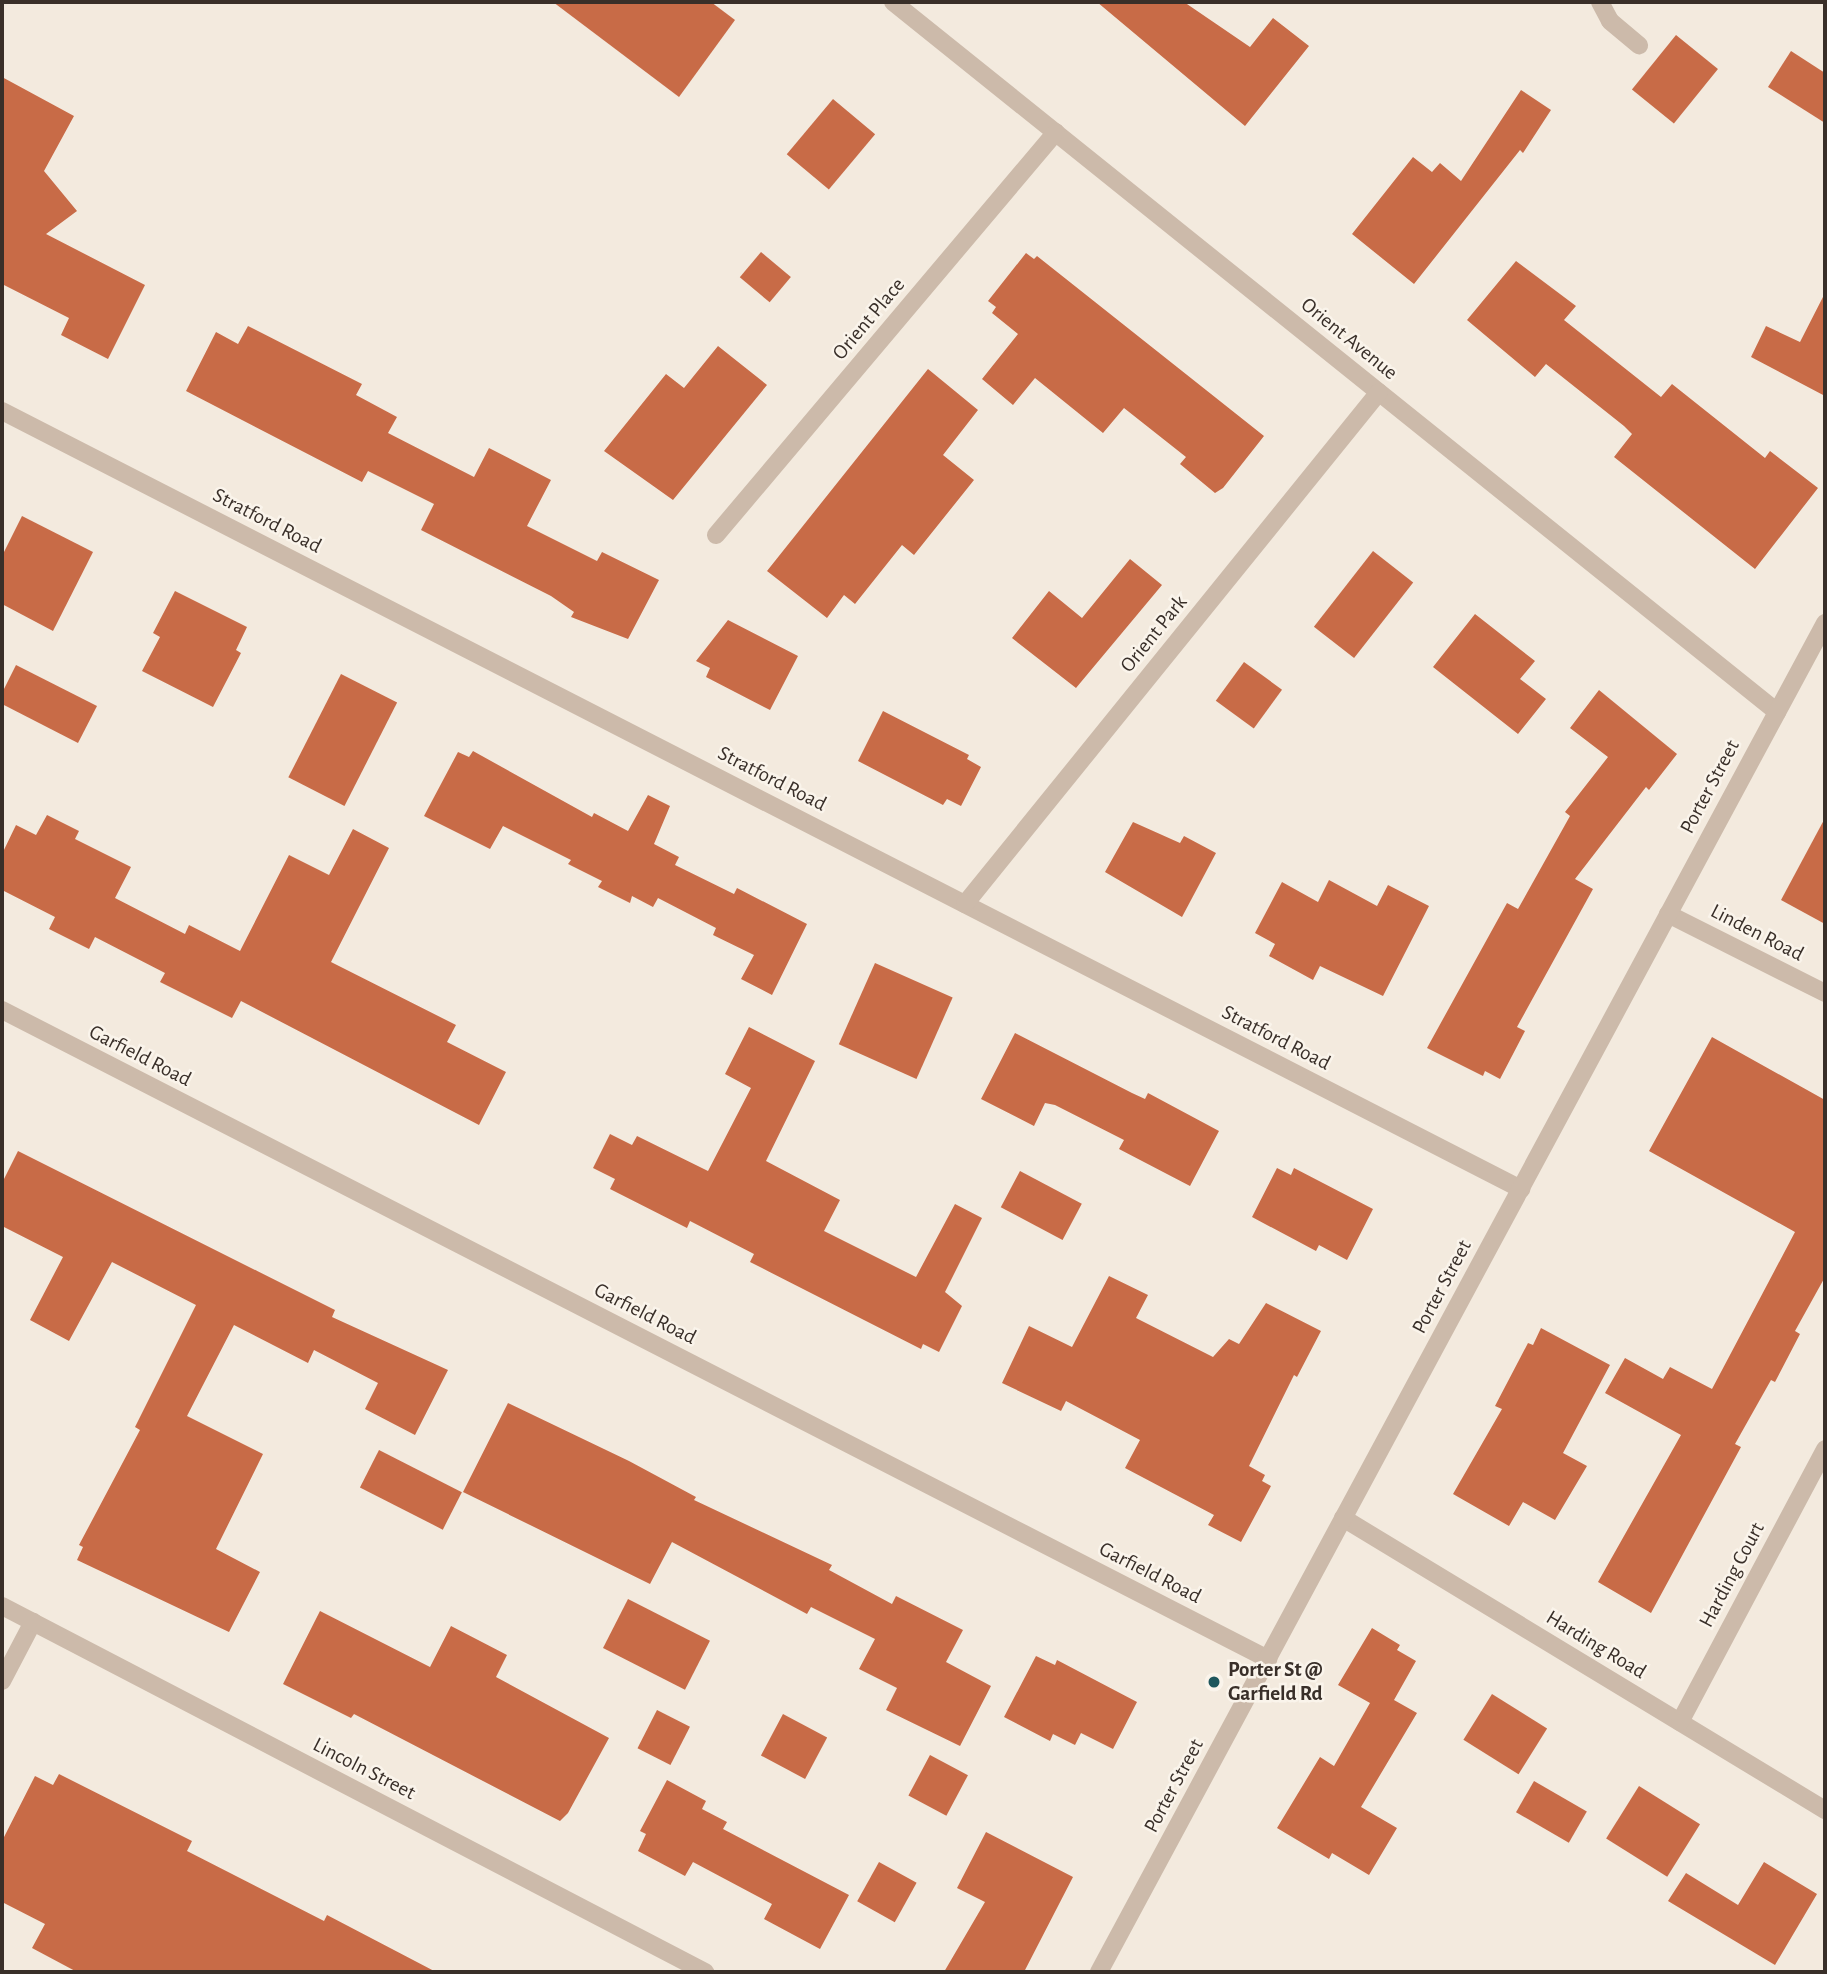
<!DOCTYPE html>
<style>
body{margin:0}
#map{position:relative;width:1827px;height:1974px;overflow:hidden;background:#f3eade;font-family:"Alegreya Sans",sans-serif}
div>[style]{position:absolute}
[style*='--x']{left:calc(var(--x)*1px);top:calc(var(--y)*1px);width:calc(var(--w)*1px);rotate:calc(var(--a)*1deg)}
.building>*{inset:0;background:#c86b47;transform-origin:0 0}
.service>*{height:18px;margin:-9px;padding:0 9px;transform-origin:9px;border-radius:9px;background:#ccbaaa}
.minor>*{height:18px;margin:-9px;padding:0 9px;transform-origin:9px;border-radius:9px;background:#ccbaaa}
.tertiary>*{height:18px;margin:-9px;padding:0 9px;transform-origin:9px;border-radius:9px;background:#ccbaaa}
.dots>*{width:19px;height:19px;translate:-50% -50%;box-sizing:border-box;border:4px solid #faf4eb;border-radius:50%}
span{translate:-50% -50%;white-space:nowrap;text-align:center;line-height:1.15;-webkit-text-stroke:5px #faf4eb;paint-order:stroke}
.street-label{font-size:21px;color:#392f29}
.poi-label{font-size:21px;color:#392f29;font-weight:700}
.left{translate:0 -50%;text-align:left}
.frame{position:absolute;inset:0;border:4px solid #392f29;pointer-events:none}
</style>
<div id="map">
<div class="building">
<i style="clip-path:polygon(553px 2px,711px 2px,735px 20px,679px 97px)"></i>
<i style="clip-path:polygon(1097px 2px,1184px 2px,1250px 47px,1273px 18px,1309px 46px,1245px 126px)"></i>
<i style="left:1676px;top:35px;width:54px;height:70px;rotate:39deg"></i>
<i style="clip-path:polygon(1791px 51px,1825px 73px,1825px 123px,1768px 87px)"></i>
<i style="clip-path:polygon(2px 77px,74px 116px,44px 171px,77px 211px,46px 234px,145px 285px,108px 359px,61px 335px,69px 318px,2px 284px)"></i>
<i style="clip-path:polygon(1521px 90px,1551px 110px,1523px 153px,1520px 150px,1414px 284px,1352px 234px,1413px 157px,1432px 172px,1440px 163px,1461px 181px)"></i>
<i style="left:833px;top:99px;width:55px;height:72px;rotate:40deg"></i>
<i style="left:761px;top:252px;width:39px;height:33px;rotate:40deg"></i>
<i style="clip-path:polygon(1026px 253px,1034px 259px,1037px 256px,1264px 436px,1223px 488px,1215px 493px,1180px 464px,1186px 457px,1124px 408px,1103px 433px,1035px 378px,1013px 405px,982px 379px,1018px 334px,992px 313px,996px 307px,988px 301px)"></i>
<i style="clip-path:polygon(1516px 261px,1576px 306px,1564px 320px,1661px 397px,1672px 384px,1765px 458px,1770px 451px,1818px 488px,1755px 569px,1614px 457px,1632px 434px,1624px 426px,1546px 364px,1535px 377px,1467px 320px)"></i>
<i style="clip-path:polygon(1825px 293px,1825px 396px,1751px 357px,1766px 326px,1800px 342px)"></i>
<i style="clip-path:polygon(248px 326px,362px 384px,356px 395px,397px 417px,388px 433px,474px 477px,489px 448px,551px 480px,527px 526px,597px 561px,602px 552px,659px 580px,628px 639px,571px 617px,574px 612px,551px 596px,421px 530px,434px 504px,368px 471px,362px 482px,186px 391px,216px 332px,238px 344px)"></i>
<i style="clip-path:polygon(718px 346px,767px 385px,673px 500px,604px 451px,666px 374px,684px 388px)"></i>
<i style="clip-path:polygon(928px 369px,978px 410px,943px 455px,974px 480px,914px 555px,902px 545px,855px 604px,844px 595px,827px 618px,767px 571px)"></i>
<i style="clip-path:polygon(22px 516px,93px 552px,53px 631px,2px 604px,2px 556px)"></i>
<i style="left:1373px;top:551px;width:51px;height:96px;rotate:38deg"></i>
<i style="clip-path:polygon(1130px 559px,1162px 585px,1076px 688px,1012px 638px,1049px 591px,1082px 618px)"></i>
<i style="clip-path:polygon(175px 591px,247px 627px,236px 650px,241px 653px,213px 707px,142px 671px,160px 637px,153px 633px)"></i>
<i style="clip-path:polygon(1475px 614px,1535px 661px,1520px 679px,1546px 699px,1518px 734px,1433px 667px)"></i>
<i style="clip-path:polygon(728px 620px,798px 656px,770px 710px,706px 677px,710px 668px,696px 661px)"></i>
<i style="left:1244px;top:662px;width:47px;height:48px;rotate:36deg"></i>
<i style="clip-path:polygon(16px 665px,97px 706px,78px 743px,2px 704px,2px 693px)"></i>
<i style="left:341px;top:674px;width:63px;height:116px;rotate:27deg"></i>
<i style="clip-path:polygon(1599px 690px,1677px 754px,1649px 790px,1646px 787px,1575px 879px,1593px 889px,1517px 1027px,1525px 1031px,1500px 1079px,1485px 1071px,1483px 1076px,1427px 1048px,1507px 903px,1518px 909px,1570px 816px,1565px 812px,1608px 757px,1570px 728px)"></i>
<i style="clip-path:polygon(883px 711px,969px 755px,967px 759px,981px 767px,961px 806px,947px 799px,943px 805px,858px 761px)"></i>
<i style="clip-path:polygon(473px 751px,592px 817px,594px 813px,628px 831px,648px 795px,670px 806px,654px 844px,679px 857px,675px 865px,734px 894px,737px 888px,807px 924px,772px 995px,741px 979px,754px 955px,713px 935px,716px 928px,658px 898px,653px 907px,632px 896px,630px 903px,598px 887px,602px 881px,568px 864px,571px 860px,503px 826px,490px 849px,424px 816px,458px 752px,469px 757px)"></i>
<i style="clip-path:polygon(47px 815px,79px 831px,75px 839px,131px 867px,115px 898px,185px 934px,189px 925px,240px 951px,289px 855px,329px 875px,353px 829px,389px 848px,331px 962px,456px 1025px,447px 1042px,506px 1072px,479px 1125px,241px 1001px,232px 1018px,160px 982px,165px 973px,95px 937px,89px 949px,49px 929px,55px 917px,2px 890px,2px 854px,16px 825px,36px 835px)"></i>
<i style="clip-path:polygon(1825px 818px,1825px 924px,1781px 900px)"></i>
<i style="clip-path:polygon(1133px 822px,1180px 843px,1184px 836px,1216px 853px,1182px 917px,1105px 872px)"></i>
<i style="clip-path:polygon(1329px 880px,1377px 906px,1388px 885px,1429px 906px,1383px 996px,1320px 966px,1313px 980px,1269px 956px,1275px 944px,1255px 933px,1282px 882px,1318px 902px)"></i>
<i style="left:875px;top:963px;width:85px;height:89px;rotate:24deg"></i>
<i style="clip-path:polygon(749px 1027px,815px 1061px,766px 1161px,840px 1200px,824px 1231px,916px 1277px,955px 1204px,982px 1218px,945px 1292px,962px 1306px,939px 1352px,923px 1344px,921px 1349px,750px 1262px,754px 1254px,690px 1221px,687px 1228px,610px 1189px,615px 1179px,593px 1168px,610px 1134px,632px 1145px,637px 1136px,708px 1171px,751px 1088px,725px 1074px)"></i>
<i style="clip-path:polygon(1015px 1033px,1132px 1093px,1145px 1099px,1148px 1093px,1219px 1131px,1190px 1186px,1119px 1149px,1124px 1140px,1055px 1105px,1045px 1103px,1034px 1126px,981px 1099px)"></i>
<i style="clip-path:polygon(1712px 1037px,1825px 1100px,1825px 1277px,1795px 1331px,1800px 1334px,1775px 1382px,1771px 1380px,1735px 1444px,1741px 1447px,1651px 1613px,1598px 1582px,1681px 1435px,1605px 1393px,1625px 1358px,1663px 1379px,1670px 1367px,1712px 1389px,1795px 1232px,1649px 1151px)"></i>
<i style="clip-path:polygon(18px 1151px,335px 1310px,332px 1317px,448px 1370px,415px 1435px,365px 1409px,378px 1383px,314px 1350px,308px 1363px,234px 1325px,187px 1416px,263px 1454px,216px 1549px,260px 1572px,229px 1632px,77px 1560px,83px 1547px,79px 1545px,140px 1430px,135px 1427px,196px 1305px,112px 1262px,69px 1341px,30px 1320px,63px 1257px,2px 1226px,2px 1183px)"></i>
<i style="clip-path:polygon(1277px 1168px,1291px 1175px,1294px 1168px,1373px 1209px,1347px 1260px,1319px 1245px,1316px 1251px,1252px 1217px)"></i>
<i style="left:1020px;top:1171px;width:70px;height:41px;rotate:28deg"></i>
<i style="clip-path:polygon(1109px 1276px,1148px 1295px,1136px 1318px,1213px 1357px,1229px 1339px,1239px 1344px,1266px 1303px,1321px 1331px,1297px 1377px,1294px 1375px,1249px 1466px,1265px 1475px,1262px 1481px,1271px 1486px,1241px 1542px,1208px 1525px,1214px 1515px,1125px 1468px,1140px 1440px,1066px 1401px,1061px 1411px,1002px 1383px,1029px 1326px,1072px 1347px)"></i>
<i style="clip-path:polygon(1541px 1328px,1610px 1365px,1563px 1453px,1587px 1466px,1555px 1520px,1523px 1502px,1509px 1526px,1453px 1494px,1502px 1409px,1495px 1406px,1528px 1343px,1533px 1345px)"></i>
<i style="clip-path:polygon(508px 1403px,629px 1461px,696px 1497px,694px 1500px,832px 1565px,829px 1570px,892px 1604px,896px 1596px,963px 1630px,946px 1662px,991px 1686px,960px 1746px,886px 1710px,897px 1688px,859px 1669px,875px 1639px,811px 1607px,807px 1614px,672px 1542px,650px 1584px,463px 1492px)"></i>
<i style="left:379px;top:1450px;width:93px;height:42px;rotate:27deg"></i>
<i style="left:628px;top:1599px;width:92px;height:55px;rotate:27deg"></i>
<i style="clip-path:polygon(320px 1611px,430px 1667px,451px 1626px,507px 1655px,496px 1677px,609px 1738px,568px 1813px,560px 1821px,354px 1714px,351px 1718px,283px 1684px)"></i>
<i style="clip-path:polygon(1372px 1628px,1400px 1645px,1397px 1650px,1416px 1661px,1394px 1700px,1417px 1713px,1361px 1807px,1397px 1828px,1369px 1875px,1332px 1853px,1329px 1859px,1277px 1828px,1320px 1757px,1334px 1766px,1370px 1703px,1338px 1685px)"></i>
<i style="clip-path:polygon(1036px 1656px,1055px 1665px,1057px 1660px,1137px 1702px,1113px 1749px,1081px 1733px,1075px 1745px,1053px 1734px,1050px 1741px,1004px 1717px)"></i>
<i style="left:1492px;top:1694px;width:65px;height:54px;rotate:32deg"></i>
<i style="left:657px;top:1710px;width:37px;height:43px;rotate:27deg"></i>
<i style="left:783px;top:1714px;width:50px;height:47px;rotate:28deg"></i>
<i style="left:930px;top:1755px;width:43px;height:46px;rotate:28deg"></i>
<i style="clip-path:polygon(59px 1774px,192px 1841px,187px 1851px,324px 1921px,327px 1915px,436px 1972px,77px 1972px,32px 1948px,45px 1924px,2px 1902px,2px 1841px,35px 1776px,53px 1785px)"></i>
<i style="clip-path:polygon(667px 1780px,706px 1801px,702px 1809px,727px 1822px,723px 1829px,849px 1895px,820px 1949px,764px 1919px,772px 1904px,693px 1862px,685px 1876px,638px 1851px,646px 1834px,640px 1831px)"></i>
<i style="left:1534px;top:1781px;width:61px;height:36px;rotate:30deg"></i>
<i style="left:1639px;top:1786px;width:72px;height:62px;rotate:32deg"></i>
<i style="clip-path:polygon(986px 1832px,1073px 1877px,1024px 1972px,944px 1972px,985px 1902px,957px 1888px)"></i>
<i style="left:879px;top:1862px;width:43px;height:45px;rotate:29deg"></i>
<i style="clip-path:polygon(1764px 1862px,1817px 1894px,1775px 1965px,1668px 1901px,1686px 1873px,1738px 1905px)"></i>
</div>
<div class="service">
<i style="--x:1600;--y:2;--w:21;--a:62"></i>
<i style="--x:1610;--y:21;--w:38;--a:40"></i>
</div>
<div class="minor">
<i style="--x:893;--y:2;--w:1134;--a:38.77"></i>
<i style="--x:2;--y:411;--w:1707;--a:27.12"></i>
<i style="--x:716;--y:535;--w:527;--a:-49.85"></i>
<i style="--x:965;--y:904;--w:658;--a:-51.04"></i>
<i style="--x:1668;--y:914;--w:176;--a:26.7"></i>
<i style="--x:2;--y:1010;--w:1423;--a:27.14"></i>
<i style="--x:1343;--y:1518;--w:564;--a:31.21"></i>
<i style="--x:2;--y:1681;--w:67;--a:-62.3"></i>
<i style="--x:1680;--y:1722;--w:309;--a:-62"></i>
<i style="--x:1099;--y:1972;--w:1532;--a:-61.71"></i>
</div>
<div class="tertiary">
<i style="--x:2;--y:1606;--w:793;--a:27.5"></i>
</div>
<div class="dots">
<i style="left:1214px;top:1682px;background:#1e565c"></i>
</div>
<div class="street-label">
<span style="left:869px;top:319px;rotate:-50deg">Orient Place</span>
<span style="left:1349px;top:339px;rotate:39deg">Orient Avenue</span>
<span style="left:267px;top:521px;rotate:27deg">Stratford Road</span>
<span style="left:1154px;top:634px;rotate:-51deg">Orient Park</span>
<span style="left:772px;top:779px;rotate:27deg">Stratford Road</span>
<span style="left:1710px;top:787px;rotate:-62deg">Porter Street</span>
<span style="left:1757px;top:933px;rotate:27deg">Linden Road</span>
<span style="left:1276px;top:1038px;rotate:27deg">Stratford Road</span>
<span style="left:140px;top:1056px;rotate:27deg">Garfield Road</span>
<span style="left:1442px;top:1287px;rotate:-62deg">Porter Street</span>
<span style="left:645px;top:1314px;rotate:27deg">Garfield Road</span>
<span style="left:1150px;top:1573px;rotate:27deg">Garfield Road</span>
<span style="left:1732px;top:1575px;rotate:-62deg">Harding Court</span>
<span style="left:1596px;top:1645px;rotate:31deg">Harding Road</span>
<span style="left:364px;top:1769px;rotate:27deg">Lincoln Street</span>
<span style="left:1174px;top:1786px;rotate:-62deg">Porter Street</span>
</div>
<div class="poi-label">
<span class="left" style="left:1228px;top:1682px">Porter St @<br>Garfield Rd</span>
</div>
<div class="frame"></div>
</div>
